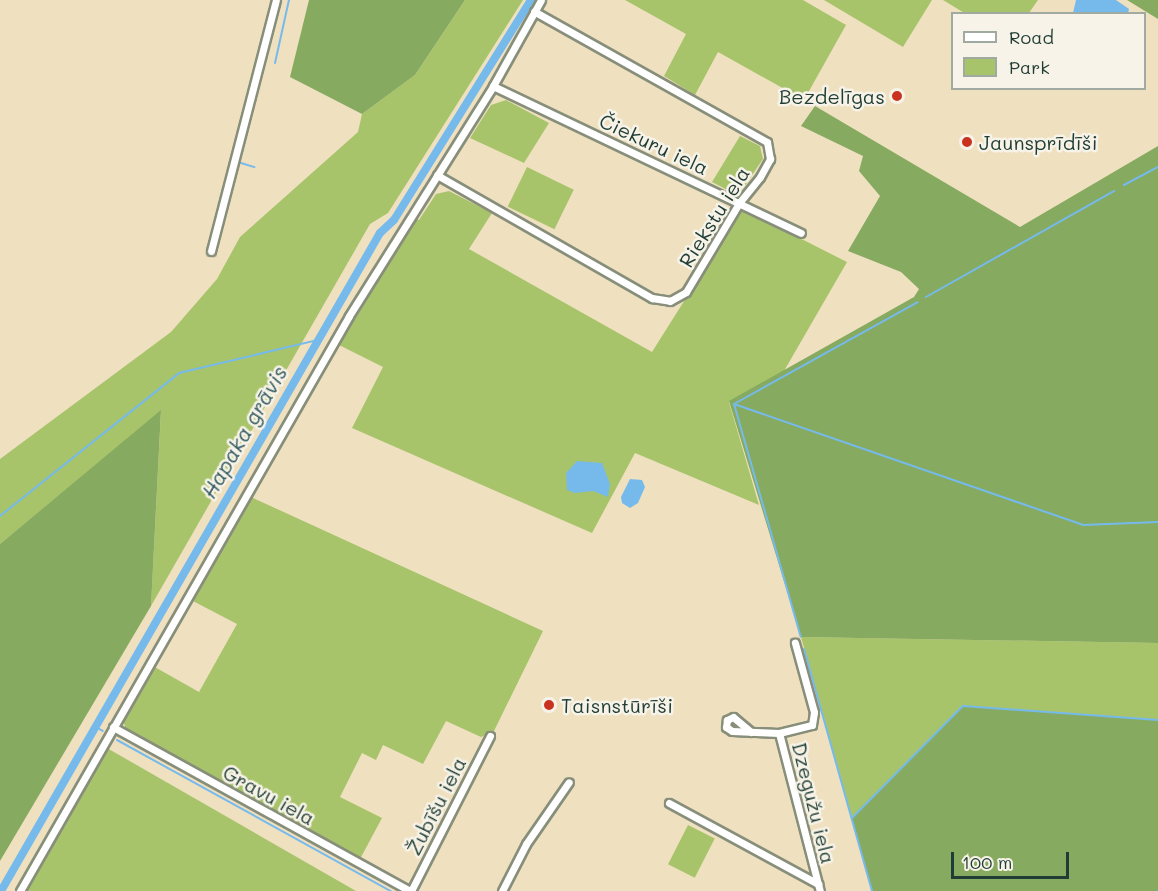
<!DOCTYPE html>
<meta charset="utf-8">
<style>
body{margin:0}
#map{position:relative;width:1158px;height:891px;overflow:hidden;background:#efe0c0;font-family:Mali,sans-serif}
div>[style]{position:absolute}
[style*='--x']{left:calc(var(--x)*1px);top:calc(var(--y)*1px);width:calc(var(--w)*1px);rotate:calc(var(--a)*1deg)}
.green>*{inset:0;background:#a8c46b;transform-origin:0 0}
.forest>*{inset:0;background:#86aa5f}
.water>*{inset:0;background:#76baec}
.stream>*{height:2px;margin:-1px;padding:0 1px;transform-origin:1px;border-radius:1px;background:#76baec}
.canal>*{height:8px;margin:-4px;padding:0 4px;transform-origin:4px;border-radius:4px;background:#76baec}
.roads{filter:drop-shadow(2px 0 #878e7a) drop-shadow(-2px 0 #878e7a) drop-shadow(0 2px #878e7a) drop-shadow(0 -2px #878e7a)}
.street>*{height:7px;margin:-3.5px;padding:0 3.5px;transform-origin:3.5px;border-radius:3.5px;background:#fff}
.dots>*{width:16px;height:16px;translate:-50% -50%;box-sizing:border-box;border:3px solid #f7f3e8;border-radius:50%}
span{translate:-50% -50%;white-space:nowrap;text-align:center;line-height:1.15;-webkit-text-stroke:5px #f7f3e8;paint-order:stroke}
.poi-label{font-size:20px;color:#1f3d34}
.right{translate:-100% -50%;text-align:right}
.left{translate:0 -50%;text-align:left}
.street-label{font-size:20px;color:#1f3d34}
.water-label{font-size:21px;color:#355c62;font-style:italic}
.legend{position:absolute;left:951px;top:12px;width:195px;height:78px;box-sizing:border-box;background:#f7f3e8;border:2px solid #a1aaa0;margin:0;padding:8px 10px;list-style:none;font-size:18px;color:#1f3d34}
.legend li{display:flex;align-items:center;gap:12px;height:30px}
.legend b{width:30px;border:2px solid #a1aaa0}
.scale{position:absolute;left:951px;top:852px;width:118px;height:27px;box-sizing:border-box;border:3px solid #1f3d34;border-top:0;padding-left:8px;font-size:18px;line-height:21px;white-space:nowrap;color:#1f3d34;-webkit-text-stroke:4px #f7f3e8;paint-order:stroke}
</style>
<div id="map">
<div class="green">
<i style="clip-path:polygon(465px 0,523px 0,388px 213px,370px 224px,151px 606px,161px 411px,0 544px,0 459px,171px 332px,217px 279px,240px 237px,358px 132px,362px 114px,415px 75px)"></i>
<i style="clip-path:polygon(625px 0,803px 0,846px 25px,804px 100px,718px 52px,695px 95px,664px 76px,686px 34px)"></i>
<i style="clip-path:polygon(824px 0,932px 0,903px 47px)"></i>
<i style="clip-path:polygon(943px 0,1038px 0,1029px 13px,966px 14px)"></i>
<i style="clip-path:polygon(506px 100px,549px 123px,524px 163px,470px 138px,491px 105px)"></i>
<i style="clip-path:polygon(740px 136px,760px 146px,763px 159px,744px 187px,731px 192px,712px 182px)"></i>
<i style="left:527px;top:167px;width:52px;height:44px;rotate:26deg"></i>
<i style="clip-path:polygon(449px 191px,492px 213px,469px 249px,652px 352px,742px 209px,847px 262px,784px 371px,729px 402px,759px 505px,635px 453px,592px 533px,352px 428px,383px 367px,339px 345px,415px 218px,419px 220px,436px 194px)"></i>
<i style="clip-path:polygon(251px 497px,543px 631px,494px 731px,481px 737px,446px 721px,423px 764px,383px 745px,376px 760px,362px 753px,340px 797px,382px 818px,360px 859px,126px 730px,123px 720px,153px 666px,199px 692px,237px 624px,191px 600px)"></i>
<i style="clip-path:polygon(801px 637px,1158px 643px,1158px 720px,963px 706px,852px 818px)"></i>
<i style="clip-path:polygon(107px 748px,356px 891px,26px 891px)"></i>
<i style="left:688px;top:825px;width:30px;height:44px;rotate:27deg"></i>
</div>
<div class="forest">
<i style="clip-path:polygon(309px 0,465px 0,415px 75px,362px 114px,290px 77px)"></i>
<i style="clip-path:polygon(1127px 0,1158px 0,1158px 19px)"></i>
<i style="clip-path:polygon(815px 106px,1020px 227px,1158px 146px,1158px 643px,801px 637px,729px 401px,914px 297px,919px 289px,901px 272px,848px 251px,880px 196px,859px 171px,863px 156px,801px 126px)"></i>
<i style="clip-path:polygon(161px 410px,151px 606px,0 861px,0 544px)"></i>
<i style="clip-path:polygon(963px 706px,1158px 720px,1158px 891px,872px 891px,852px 818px)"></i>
</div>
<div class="water">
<i style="clip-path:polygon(1076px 0,1116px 0,1129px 9px,1128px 13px,1073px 13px)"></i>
<i style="clip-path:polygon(577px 461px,602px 463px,610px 484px,608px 497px,593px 491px,575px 493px,567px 490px,566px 473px)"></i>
<i style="clip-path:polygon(630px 479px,642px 480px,645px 487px,638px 503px,630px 508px,622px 503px,621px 497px)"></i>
</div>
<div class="stream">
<i style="--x:275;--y:63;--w:65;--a:-77.5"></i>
<i style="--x:241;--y:163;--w:14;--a:17"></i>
<i style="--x:1124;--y:185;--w:38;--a:-28"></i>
<i style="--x:926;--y:297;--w:216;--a:-29.4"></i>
<i style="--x:734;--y:404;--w:369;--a:19.1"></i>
<i style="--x:1083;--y:525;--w:75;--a:-2.3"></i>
<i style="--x:734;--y:404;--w:242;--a:74"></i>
<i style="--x:734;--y:404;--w:210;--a:-29"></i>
<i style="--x:0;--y:516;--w:229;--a:-38.6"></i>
<i style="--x:179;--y:373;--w:143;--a:-13.4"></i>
<i style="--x:804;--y:649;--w:251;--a:74.3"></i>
<i style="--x:94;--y:726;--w:10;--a:29"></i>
<i style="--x:117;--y:740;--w:313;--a:28.9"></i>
<i style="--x:852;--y:818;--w:158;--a:-45.3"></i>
<i style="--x:963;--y:706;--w:196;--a:4.1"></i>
</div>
<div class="canal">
<i style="--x:1;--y:891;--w:759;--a:-60.06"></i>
<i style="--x:380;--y:233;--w:19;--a:-43"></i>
<i style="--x:394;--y:220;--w:259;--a:-58.1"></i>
</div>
<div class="roads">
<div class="street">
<i style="--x:493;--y:86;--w:341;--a:25.5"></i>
<i style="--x:437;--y:175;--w:248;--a:29.8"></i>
<i style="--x:652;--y:298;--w:18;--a:9"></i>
<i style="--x:670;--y:301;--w:18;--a:-29"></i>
<i style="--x:686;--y:292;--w:104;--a:-59.2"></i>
<i style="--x:739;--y:203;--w:33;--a:-51"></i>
<i style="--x:760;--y:177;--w:21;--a:-61"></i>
<i style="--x:770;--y:159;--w:17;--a:-100"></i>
<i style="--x:767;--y:142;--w:267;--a:-150.7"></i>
<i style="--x:211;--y:251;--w:259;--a:-75.5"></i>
<i style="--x:113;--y:727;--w:339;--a:28.9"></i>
<i style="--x:751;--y:732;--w:23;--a:-140"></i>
<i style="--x:733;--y:717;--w:7;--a:153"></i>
<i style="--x:727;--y:720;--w:7;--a:98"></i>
<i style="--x:726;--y:727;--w:7;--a:34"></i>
<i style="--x:732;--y:731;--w:47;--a:2.4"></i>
<i style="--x:779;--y:733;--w:34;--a:-14"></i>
<i style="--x:812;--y:725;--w:13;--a:-81"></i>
<i style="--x:814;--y:712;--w:72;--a:-105.4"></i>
<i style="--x:779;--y:733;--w:163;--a:75.5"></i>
<i style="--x:669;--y:803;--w:170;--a:28.5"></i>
<i style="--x:20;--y:891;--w:662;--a:-60.22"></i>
<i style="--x:349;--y:316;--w:271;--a:-57.9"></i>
<i style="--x:493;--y:86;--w:98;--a:-60.8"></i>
<i style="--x:411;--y:891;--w:174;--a:-63"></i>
<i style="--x:502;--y:891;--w:53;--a:-62.9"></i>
<i style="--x:526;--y:844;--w:75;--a:-55.3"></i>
</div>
</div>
<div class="dots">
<i style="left:897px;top:96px;background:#c8321e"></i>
<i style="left:967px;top:142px;background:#c8321e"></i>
<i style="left:549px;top:705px;background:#c8321e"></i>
</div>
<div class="poi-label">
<span class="right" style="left:885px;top:96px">Bezdelīgas</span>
<span class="left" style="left:979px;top:142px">Jaunsprīdīši</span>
<span class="left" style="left:561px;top:705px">Taisnstūrīši</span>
</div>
<div class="street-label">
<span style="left:654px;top:144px;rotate:25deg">Čiekuru iela</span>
<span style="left:714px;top:217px;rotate:-58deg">Riekstu iela</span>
<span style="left:269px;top:795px;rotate:29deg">Gravu iela</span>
<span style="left:814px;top:803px;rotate:76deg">Dzegužu iela</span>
<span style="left:436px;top:806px;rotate:-63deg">Žubīšu iela</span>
</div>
<div class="water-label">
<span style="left:244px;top:432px;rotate:-60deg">Hapaka grāvis</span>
</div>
<ul class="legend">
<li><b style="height:8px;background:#fff"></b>Road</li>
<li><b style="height:16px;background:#a8c46b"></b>Park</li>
</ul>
<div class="scale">100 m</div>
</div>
